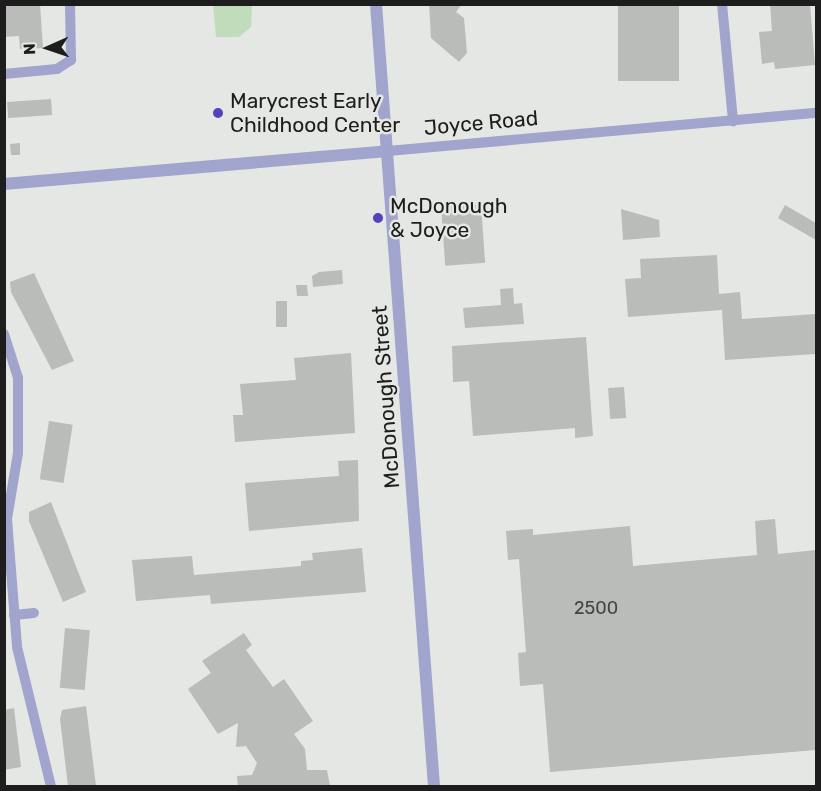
<!DOCTYPE html>
<style>
body{margin:0}
#map{position:relative;width:821px;height:791px;overflow:hidden;background:#e4e7e3;font-family:Rubik,sans-serif}
div>[style]{position:absolute}
[style*='--x']{left:calc(var(--x)*1px);top:calc(var(--y)*1px);width:calc(var(--w)*1px);rotate:calc(var(--a)*1deg)}
.green>*{inset:0;background:#c1dcba}
.building>*{inset:0;background:#b9bcb8;transform-origin:0 0}
.minor>*{height:10px;margin:-5px;padding:0 5px;transform-origin:5px;border-radius:5px;background:#a1a4cc}
.tertiary>*{height:12px;margin:-6px;padding:0 6px;transform-origin:6px;border-radius:6px;background:#a1a4cc}
.dots>*{width:16px;height:16px;translate:-50% -50%;box-sizing:border-box;border:3px solid #e4e7e3;border-radius:50%}
span{translate:-50% -50%;white-space:nowrap;text-align:center;line-height:1.15;-webkit-text-stroke:5px #e4e7e3;paint-order:stroke}
.number-label{font-size:18px;color:#434543}
.number-label span{-webkit-text-stroke-width:0}
.poi-label{font-size:21px;color:#1c1d1c}
.left{translate:0 -50%;text-align:left}
.street-label{font-size:21px;color:#1c1d1c}
.frame{position:absolute;inset:0;border:6px solid #1c1d1c;pointer-events:none}
.north{position:absolute;left:18px;top:18px;width:60px;height:60px;-webkit-text-stroke:4px #e4e7e3;paint-order:stroke;rotate:267deg;font-size:16px;font-weight:700;line-height:24px;text-align:center;color:#1c1d1c}
.north::after{content:'';display:block;margin:auto;width:21px;height:27px;background:#1c1d1c;clip-path:polygon(50% 0,100% 100%,50% 72%,0 100%)}
</style>
<div id="map">
<div class="green">
<i style="clip-path:polygon(213px 5px,252px 5px,251px 27px,239px 37px,216px 37px)"></i>
</div>
<div class="building">
<i style="clip-path:polygon(4px 4px,40px 4px,43px 48px,20px 49px,19px 36px,4px 37px)"></i>
<i style="clip-path:polygon(429px 4px,462px 4px,456px 12px,464px 18px,467px 53px,459px 62px,431px 38px)"></i>
<i style="left:618px;top:4px;width:61px;height:77px"></i>
<i style="clip-path:polygon(770px 4px,810px 4px,815px 65px,775px 69px,774px 62px,762px 64px,759px 32px,772px 31px)"></i>
<i style="left:51px;top:99px;width:16px;height:44px;rotate:86deg"></i>
<i style="clip-path:polygon(20px 143px,20px 155px,11px 155px,10px 144px)"></i>
<i style="left:481px;top:204px;width:59px;height:40px;rotate:86deg"></i>
<i style="clip-path:polygon(785px 205px,816px 223px,816px 240px,778px 218px)"></i>
<i style="clip-path:polygon(621px 209px,659px 220px,660px 237px,623px 240px)"></i>
<i style="clip-path:polygon(717px 255px,719px 294px,740px 292px,742px 319px,816px 314px,816px 354px,725px 360px,722px 310px,628px 317px,625px 279px,641px 278px,640px 259px)"></i>
<i style="clip-path:polygon(342px 270px,343px 284px,313px 287px,312px 276px,319px 272px)"></i>
<i style="clip-path:polygon(34px 273px,74px 361px,52px 370px,11px 292px,10px 282px)"></i>
<i style="clip-path:polygon(296px 285px,307px 285px,308px 296px,297px 296px)"></i>
<i style="clip-path:polygon(513px 288px,514px 304px,522px 303px,524px 324px,465px 328px,463px 308px,501px 305px,500px 289px)"></i>
<i style="left:276px;top:301px;width:11px;height:26px"></i>
<i style="clip-path:polygon(586px 337px,593px 436px,575px 438px,575px 428px,473px 436px,469px 381px,453px 382px,452px 346px)"></i>
<i style="clip-path:polygon(351px 353px,355px 433px,235px 442px,233px 415px,243px 415px,240px 384px,296px 380px,294px 358px)"></i>
<i style="left:624px;top:387px;width:31px;height:16px;rotate:86deg"></i>
<i style="left:49px;top:421px;width:24px;height:59px;rotate:9deg"></i>
<i style="clip-path:polygon(358px 460px,359px 521px,249px 531px,245px 483px,339px 476px,338px 461px)"></i>
<i style="clip-path:polygon(51px 502px,86px 592px,63px 602px,29px 521px,29px 512px)"></i>
<i style="clip-path:polygon(775px 519px,778px 554px,816px 550px,816px 750px,550px 772px,543px 684px,520px 686px,518px 653px,526px 652px,519px 559px,508px 560px,506px 531px,533px 529px,533px 535px,630px 526px,633px 566px,757px 555px,755px 521px)"></i>
<i style="clip-path:polygon(362px 548px,366px 592px,211px 604px,210px 595px,136px 601px,132px 560px,192px 556px,194px 575px,301px 566px,301px 561px,313px 560px,312px 553px)"></i>
<i style="left:65px;top:628px;width:25px;height:60px;rotate:5deg"></i>
<i style="clip-path:polygon(244px 633px,252px 645px,246px 650px,273px 687px,284px 679px,313px 721px,294px 734px,305px 749px,307px 770px,327px 770px,330px 786px,238px 786px,237px 776px,252px 775px,257px 763px,246px 746px,236px 747px,238px 723px,218px 734px,188px 689px,211px 673px,202px 661px)"></i>
<i style="clip-path:polygon(86px 706px,96px 786px,68px 786px,60px 719px,62px 710px)"></i>
<i style="clip-path:polygon(14px 708px,21px 767px,4px 770px,4px 710px)"></i>
</div>
<div class="minor">
<i style="--x:722;--y:4;--w:118;--a:84.6"></i>
<i style="--x:4;--y:74;--w:53;--a:-5.4"></i>
<i style="--x:57;--y:69;--w:17;--a:-33"></i>
<i style="--x:71;--y:60;--w:56;--a:-91"></i>
<i style="--x:388;--y:151;--w:430;--a:-5.1"></i>
<i style="--x:4;--y:334;--w:46;--a:72.3"></i>
<i style="--x:18;--y:378;--w:75;--a:90"></i>
<i style="--x:18;--y:453;--w:67;--a:99.5"></i>
<i style="--x:7;--y:519;--w:128;--a:85.5"></i>
<i style="--x:17;--y:647;--w:143;--a:76.3"></i>
<i style="--x:14;--y:615;--w:20;--a:-6"></i>
</div>
<div class="tertiary">
<i style="--x:376;--y:4;--w:784;--a:85.76"></i>
<i style="--x:4;--y:184;--w:385;--a:-4.9"></i>
</div>
<div class="dots">
<i style="left:218px;top:113px;background:#5143ba"></i>
<i style="left:378px;top:218px;background:#5143ba"></i>
</div>
<div class="number-label">
<span style="left:596px;top:608px">2500</span>
</div>
<div class="poi-label">
<span class="left" style="left:230px;top:113px">Marycrest Early<br>Childhood Center</span>
<span class="left" style="left:390px;top:218px">McDonough<br>&amp; Joyce</span>
</div>
<div class="street-label">
<span style="left:481px;top:123px;rotate:-5deg">Joyce Road</span>
<span style="left:386px;top:397px;rotate:-94deg">McDonough Street</span>
</div>
<div class="frame"></div>
<div class="north">N</div>
</div>
